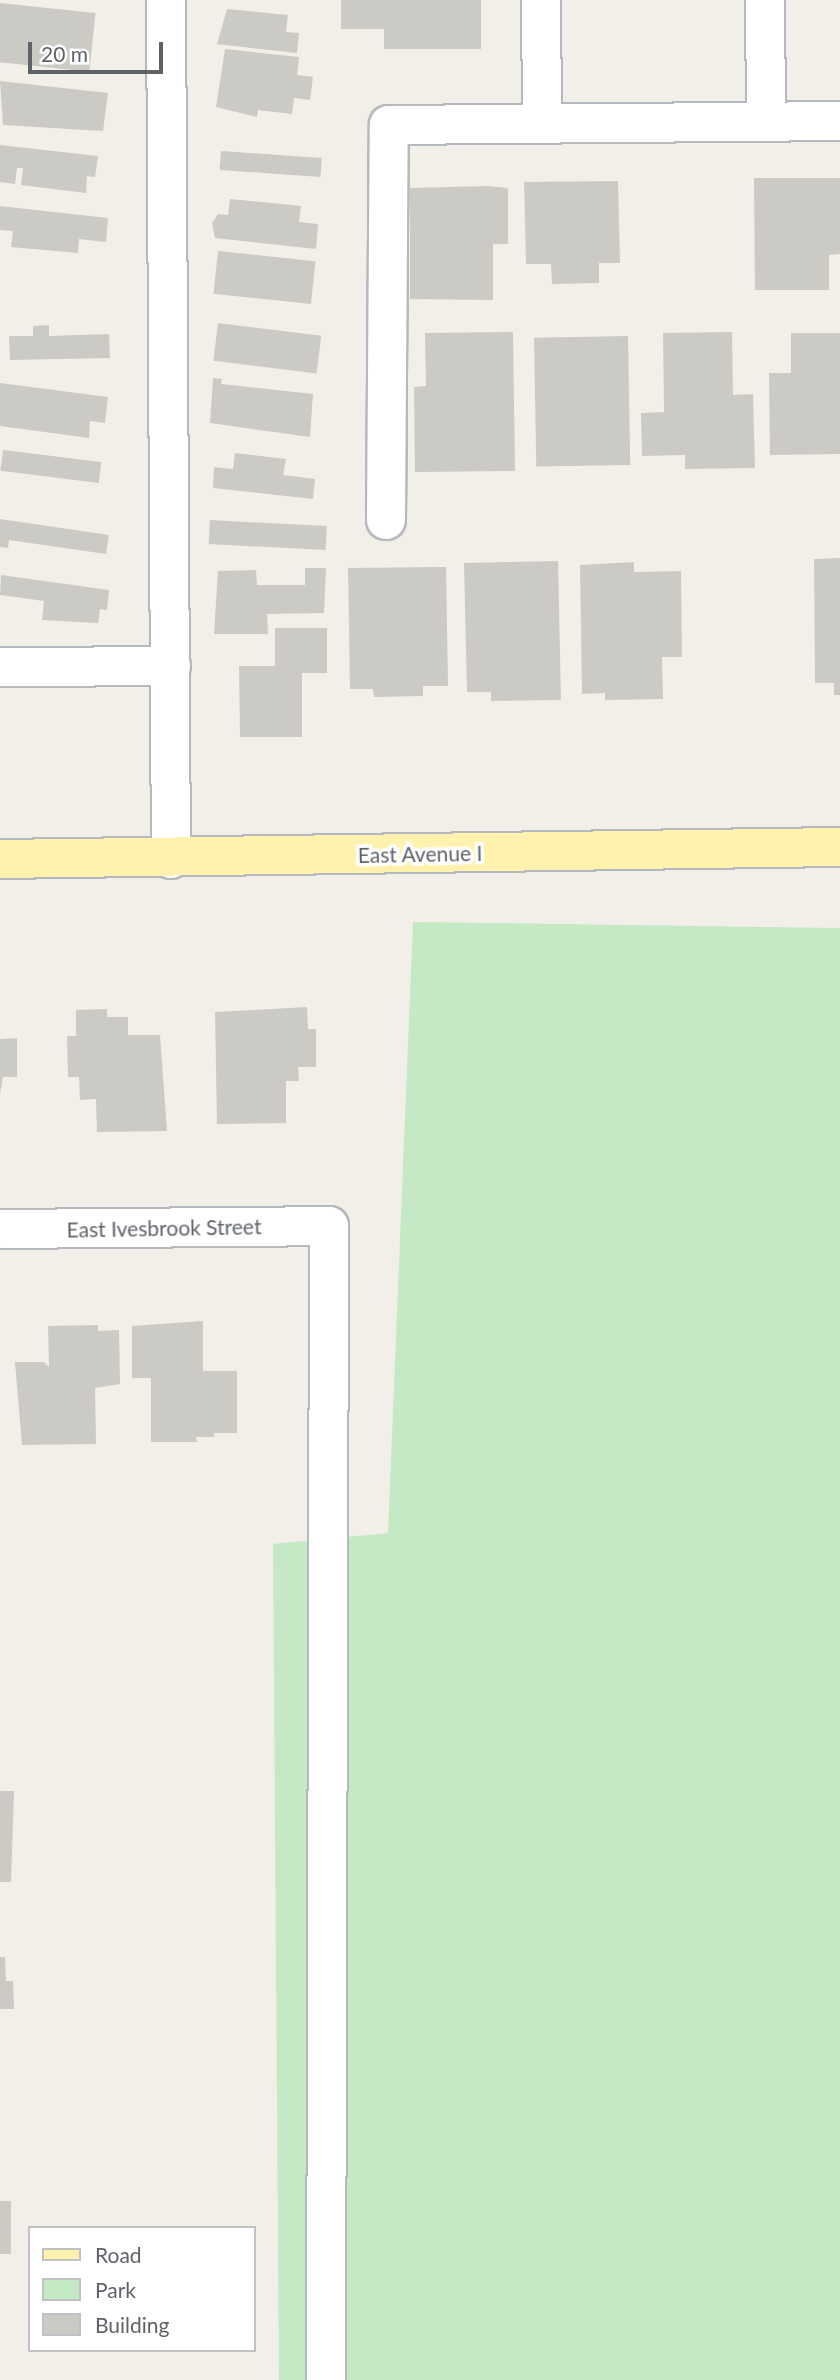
<!DOCTYPE html>
<style>
body{margin:0}
#map{position:relative;width:840px;height:2380px;overflow:hidden;background:#f1efe8;font-family:Lato,sans-serif}
div>[style]{position:absolute}
[style*='--x']{left:calc(var(--x)*1px);top:calc(var(--y)*1px);width:calc(var(--w)*1px);rotate:calc(var(--a)*1deg)}
.green>*{inset:0;background:#c5e8c5}
.building>*{inset:0;background:#cccac5;transform-origin:0 0}
.roads{filter:drop-shadow(2px 0 #b5b8bc) drop-shadow(-2px 0 #b5b8bc) drop-shadow(0 2px #b5b8bc) drop-shadow(0 -2px #b5b8bc)}
.minor>*{height:38px;margin:-19px;padding:0 19px;transform-origin:19px;border-radius:19px;background:#fff}
.major>*{height:38px;margin:-19px;padding:0 19px;transform-origin:19px;border-radius:19px;background:#fff2af}
span{translate:-50% -50%;white-space:nowrap;text-align:center;line-height:1.15;-webkit-text-stroke:7px #fff;paint-order:stroke}
.street-label{font-size:21px;color:#5f6368}
.legend{position:absolute;left:28px;top:2226px;width:228px;height:126px;box-sizing:border-box;background:#fff;border:2px solid #bfc1c3;margin:0;padding:9px 12px;list-style:none;font-size:21px;color:#5f6368}
.legend li{display:flex;align-items:center;gap:14px;height:35px}
.legend b{width:35px;border:2px solid #bfc1c3}
.scale{position:absolute;left:28px;top:42px;width:135px;height:32px;box-sizing:border-box;border:4px solid #5f6368;border-top:0;padding-left:9px;font-size:21px;line-height:24px;white-space:nowrap;color:#5f6368;-webkit-text-stroke:5px #fff;paint-order:stroke}
</style>
<div id="map">
<div class="green">
<i style="clip-path:polygon(413px 922px,840px 928px,840px 2380px,279px 2380px,273px 1544px,388px 1533px)"></i>
</div>
<div class="building">
<i style="clip-path:polygon(341px 0,481px 0,481px 49px,384px 49px,384px 29px,341px 29px)"></i>
<i style="left:0;top:3px;width:96px;height:59px;rotate:6deg"></i>
<i style="clip-path:polygon(227px 9px,288px 15px,286px 32px,299px 33px,297px 53px,217px 44px)"></i>
<i style="clip-path:polygon(225px 49px,299px 57px,297px 75px,313px 77px,310px 100px,294px 98px,292px 114px,258px 110px,257px 117px,216px 107px)"></i>
<i style="clip-path:polygon(0 81px,108px 93px,103px 131px,3px 125px)"></i>
<i style="clip-path:polygon(0 145px,98px 156px,95px 177px,87px 176px,86px 193px,21px 185px,23px 168px,17px 168px,15px 184px,0 182px)"></i>
<i style="left:221px;top:151px;width:101px;height:19px;rotate:4deg"></i>
<i style="clip-path:polygon(754px 178px,840px 178px,840px 254px,829px 255px,829px 290px,755px 290px)"></i>
<i style="clip-path:polygon(618px 181px,620px 263px,599px 263px,599px 283px,552px 284px,551px 264px,526px 264px,524px 182px)"></i>
<i style="clip-path:polygon(488px 186px,508px 188px,508px 244px,493px 244px,493px 300px,410px 299px,410px 188px)"></i>
<i style="clip-path:polygon(230px 199px,301px 206px,299px 222px,318px 224px,316px 249px,215px 238px,212px 223px,218px 214px,228px 215px)"></i>
<i style="clip-path:polygon(0 206px,108px 218px,106px 242px,79px 239px,78px 253px,11px 247px,13px 231px,0 230px)"></i>
<i style="left:218px;top:251px;width:98px;height:43px;rotate:6deg"></i>
<i style="left:218px;top:323px;width:104px;height:38px;rotate:7deg"></i>
<i style="clip-path:polygon(49px 325px,49px 336px,109px 334px,110px 358px,10px 360px,9px 336px,33px 336px,33px 326px)"></i>
<i style="clip-path:polygon(513px 332px,515px 471px,415px 472px,414px 387px,426px 386px,425px 333px)"></i>
<i style="clip-path:polygon(732px 332px,733px 395px,753px 394px,755px 468px,685px 469px,685px 455px,642px 456px,641px 413px,664px 412px,663px 333px)"></i>
<i style="clip-path:polygon(791px 333px,840px 333px,840px 454px,770px 455px,769px 373px,791px 373px)"></i>
<i style="left:628px;top:336px;width:129px;height:94px;rotate:89deg"></i>
<i style="clip-path:polygon(213px 378px,222px 379px,221px 384px,313px 394px,310px 437px,210px 423px)"></i>
<i style="clip-path:polygon(0 383px,108px 397px,105px 423px,90px 421px,89px 438px,0 426px)"></i>
<i style="left:3px;top:450px;width:99px;height:21px;rotate:7deg"></i>
<i style="clip-path:polygon(235px 453px,286px 459px,283px 475px,315px 479px,313px 499px,213px 488px,214px 467px,233px 469px)"></i>
<i style="clip-path:polygon(0 519px,109px 535px,106px 554px,9px 540px,8px 548px,0 547px)"></i>
<i style="left:210px;top:520px;width:117px;height:24px;rotate:3deg"></i>
<i style="clip-path:polygon(840px 558px,840px 695px,834px 695px,834px 683px,815px 683px,814px 559px)"></i>
<i style="clip-path:polygon(558px 561px,561px 700px,491px 701px,491px 692px,467px 692px,464px 563px)"></i>
<i style="clip-path:polygon(634px 562px,634px 572px,681px 571px,682px 657px,662px 657px,663px 699px,605px 700px,605px 693px,582px 694px,580px 565px)"></i>
<i style="clip-path:polygon(446px 567px,448px 686px,423px 686px,423px 696px,374px 697px,373px 689px,350px 689px,348px 568px)"></i>
<i style="clip-path:polygon(305px 568px,326px 568px,324px 613px,267px 614px,268px 634px,214px 634px,218px 571px,256px 570px,257px 585px,305px 585px)"></i>
<i style="clip-path:polygon(1px 575px,109px 590px,107px 610px,100px 609px,98px 623px,42px 620px,44px 601px,0 595px)"></i>
<i style="clip-path:polygon(275px 628px,327px 628px,327px 673px,302px 673px,302px 737px,240px 737px,239px 666px,275px 666px)"></i>
<i style="clip-path:polygon(307px 1007px,308px 1029px,316px 1029px,316px 1067px,298px 1067px,299px 1081px,286px 1081px,286px 1123px,217px 1124px,215px 1012px)"></i>
<i style="clip-path:polygon(107px 1009px,107px 1017px,128px 1017px,128px 1035px,160px 1035px,167px 1131px,97px 1132px,96px 1099px,80px 1100px,79px 1077px,68px 1077px,67px 1036px,76px 1036px,76px 1010px)"></i>
<i style="clip-path:polygon(17px 1038px,17px 1077px,3px 1077px,0 1094px,0 1039px)"></i>
<i style="clip-path:polygon(203px 1321px,203px 1371px,237px 1371px,237px 1433px,214px 1433px,214px 1437px,196px 1437px,197px 1442px,151px 1442px,151px 1378px,132px 1378px,132px 1326px)"></i>
<i style="clip-path:polygon(98px 1325px,98px 1331px,119px 1330px,120px 1384px,95px 1388px,96px 1444px,22px 1445px,15px 1362px,44px 1362px,49px 1367px,48px 1326px)"></i>
<i style="clip-path:polygon(0 1791px,14px 1791px,11px 1882px,0 1882px)"></i>
<i style="clip-path:polygon(0 1957px,5px 1957px,6px 1981px,13px 1981px,14px 2009px,0 2009px)"></i>
<i style="left:0;top:2201px;width:11px;height:53px"></i>
</div>
<div class="roads">
<div class="minor">
<i style="--x:166;--y:0;--w:859;--a:89.67"></i>
<i style="--x:541;--y:0;--w:122;--a:89.5"></i>
<i style="--x:765;--y:0;--w:122;--a:89.5"></i>
<i style="--x:386;--y:520;--w:395;--a:-89.6"></i>
<i style="--x:389;--y:125;--w:451;--a:-0.5"></i>
<i style="--x:0;--y:667;--w:171;--a:-0.3"></i>
<i style="--x:0;--y:1229;--w:329;--a:-0.5"></i>
<i style="--x:329;--y:1226;--w:1154;--a:90.15"></i>
</div>
<div class="major">
<i style="--x:0;--y:859;--w:840;--a:-0.82"></i>
</div>
</div>
<div class="street-label">
<span style="left:420px;top:854px;rotate:-1deg">East Avenue I</span>
<span style="left:164px;top:1228px;rotate:-1deg">East Ivesbrook Street</span>
</div>
<ul class="legend">
<li><b style="height:9px;background:#fff2af"></b>Road</li>
<li><b style="height:19px;background:#c5e8c5"></b>Park</li>
<li><b style="height:19px;background:#cccac5"></b>Building</li>
</ul>
<div class="scale">20 m</div>
</div>
